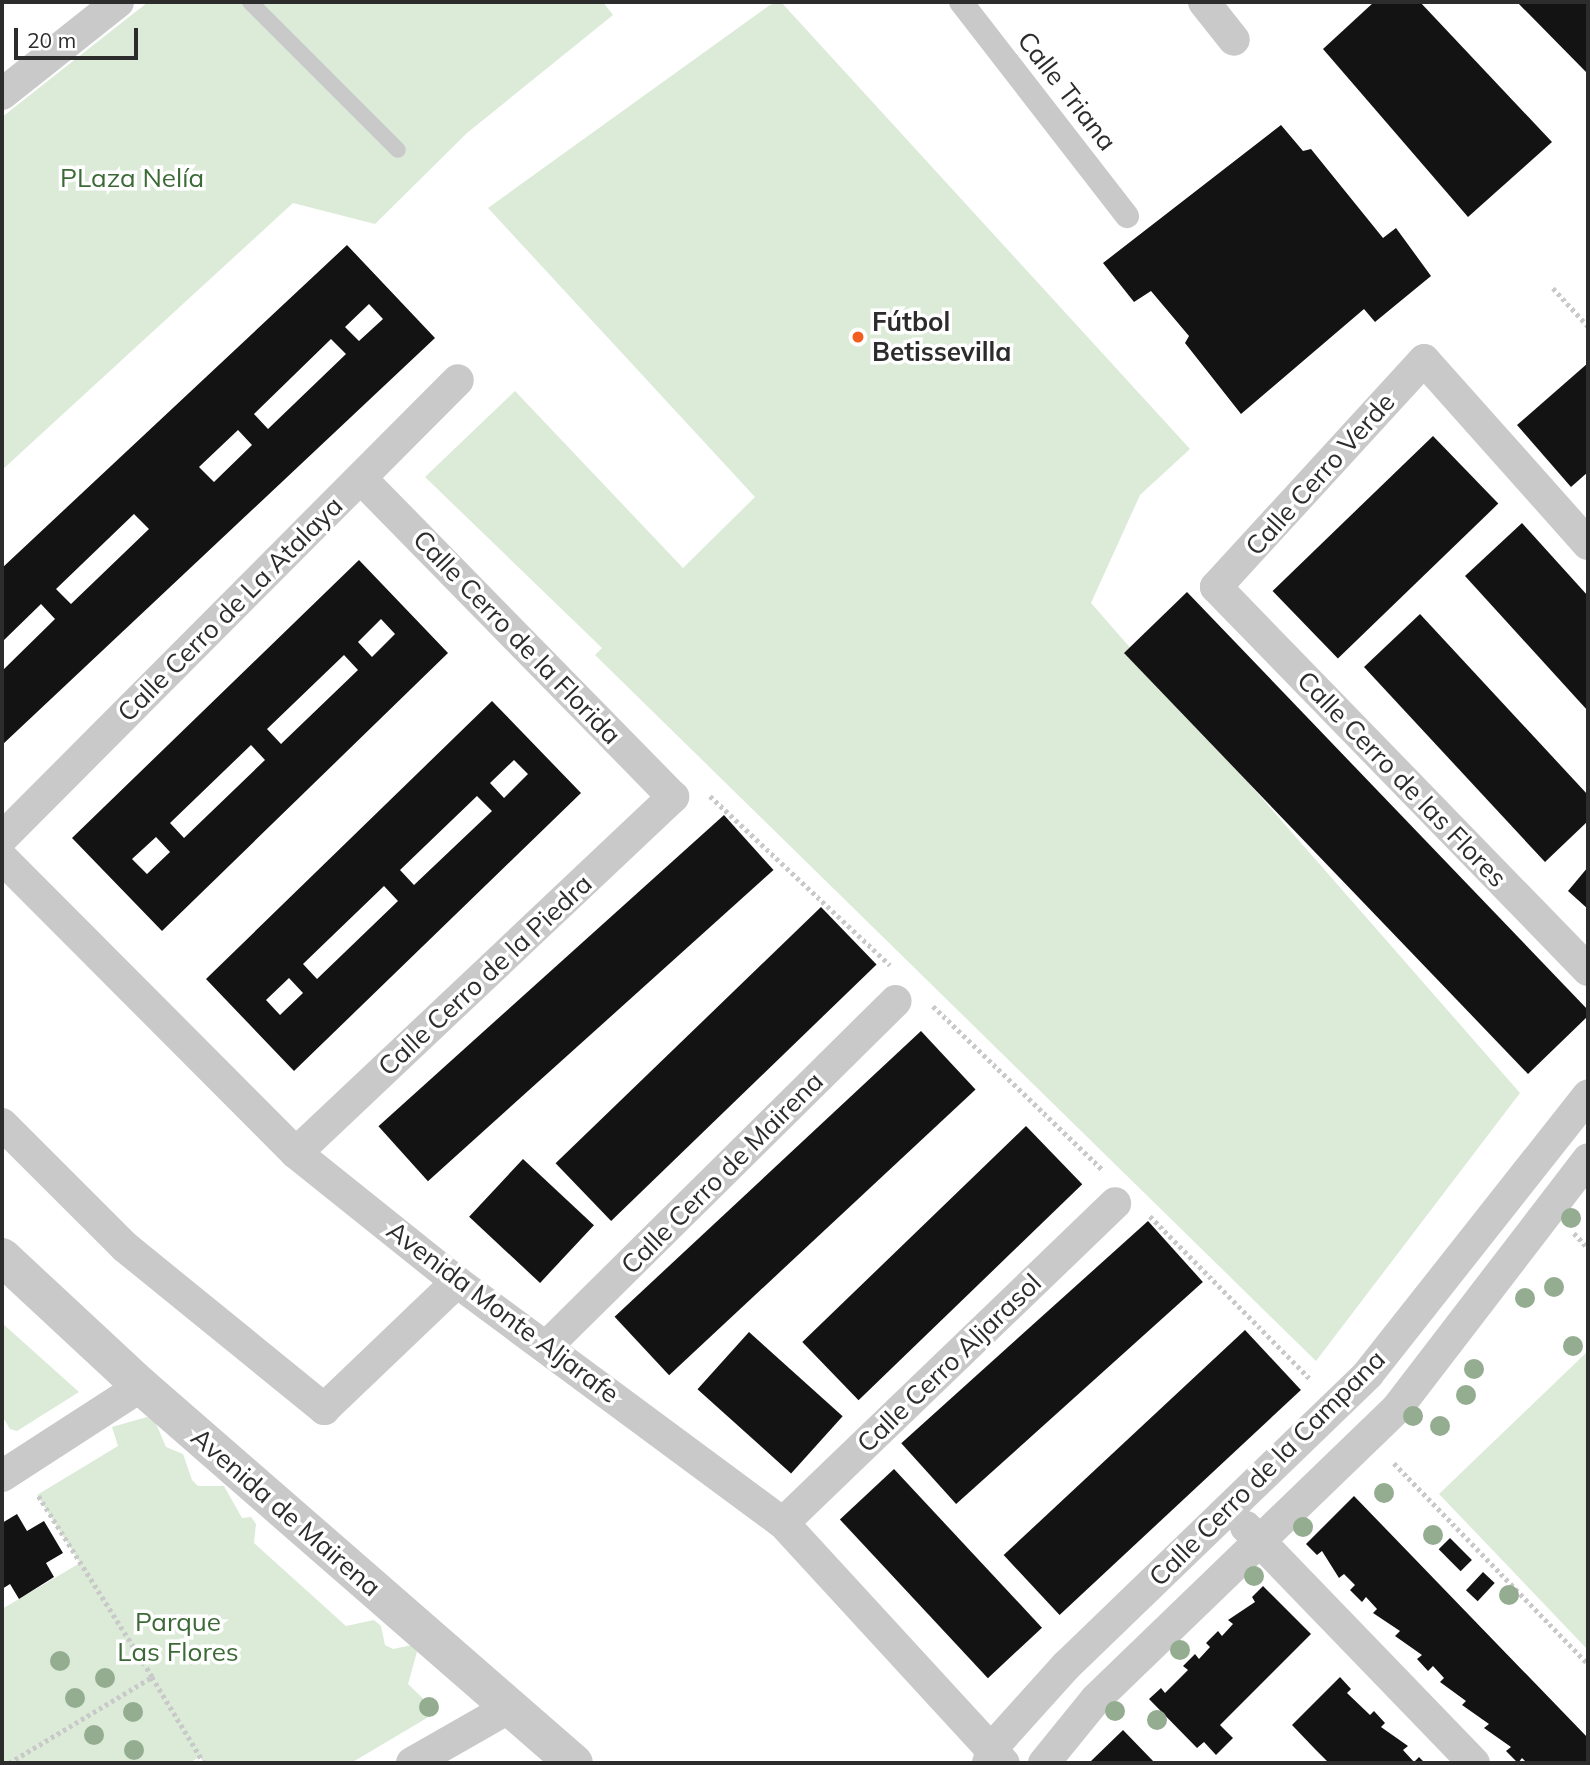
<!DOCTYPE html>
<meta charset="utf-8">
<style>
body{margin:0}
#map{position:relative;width:1590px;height:1765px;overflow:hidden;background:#fff;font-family:Mulish,sans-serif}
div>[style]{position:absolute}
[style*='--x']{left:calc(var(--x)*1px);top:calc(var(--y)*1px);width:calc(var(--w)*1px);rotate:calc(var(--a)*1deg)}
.green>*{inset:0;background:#dbebd8}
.building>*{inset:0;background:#131313;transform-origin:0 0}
.path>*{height:4.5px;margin-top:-2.25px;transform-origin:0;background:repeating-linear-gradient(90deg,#c9c9c9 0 3.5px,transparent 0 7px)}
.service>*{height:16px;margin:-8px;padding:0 8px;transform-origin:8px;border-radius:8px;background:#c9c9c9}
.pedestrian>*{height:24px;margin:-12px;padding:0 12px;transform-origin:12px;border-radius:12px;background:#c9c9c9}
.minor>*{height:32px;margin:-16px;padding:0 16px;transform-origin:16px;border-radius:16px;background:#c9c9c9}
.tertiary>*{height:38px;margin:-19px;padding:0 19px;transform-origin:19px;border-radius:19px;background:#c9c9c9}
.trees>*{width:20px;height:20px;margin:-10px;border-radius:50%;background:#94ad91}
.dots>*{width:19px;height:19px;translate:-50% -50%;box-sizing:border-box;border:4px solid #fff;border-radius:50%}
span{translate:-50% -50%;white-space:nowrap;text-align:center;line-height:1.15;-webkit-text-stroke:7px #fff;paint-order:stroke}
.street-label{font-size:26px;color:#2c2c2c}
.park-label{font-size:26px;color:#3c6a37}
.poi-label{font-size:26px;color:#2c2c2c;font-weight:700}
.left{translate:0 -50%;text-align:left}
.frame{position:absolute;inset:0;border:4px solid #2c2c2c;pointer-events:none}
.scale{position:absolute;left:14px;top:28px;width:124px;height:32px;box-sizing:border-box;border:4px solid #2c2c2c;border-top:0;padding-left:9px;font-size:21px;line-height:24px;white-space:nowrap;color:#2c2c2c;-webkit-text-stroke:5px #fff;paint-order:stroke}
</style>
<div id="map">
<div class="green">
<i style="clip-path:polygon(148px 2px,603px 2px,613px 15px,467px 133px,375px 224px,293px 203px,2px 470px,2px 117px)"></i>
<i style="clip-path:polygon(781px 2px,1190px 449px,1140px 495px,1091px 603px,1520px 1093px,1316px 1361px,595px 655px,602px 648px,425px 477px,515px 391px,683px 568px,755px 497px,488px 208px,770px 5px)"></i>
<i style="clip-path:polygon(2px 1323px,79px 1392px,17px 1431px,10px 1429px,2px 1416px)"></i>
<i style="clip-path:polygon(1588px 1351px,1588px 1650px,1439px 1494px)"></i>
<i style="clip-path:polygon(147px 1417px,155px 1421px,166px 1447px,183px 1454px,192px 1480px,198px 1486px,224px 1486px,242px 1518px,251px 1517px,256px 1524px,254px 1543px,346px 1626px,374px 1620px,381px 1626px,385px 1645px,393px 1649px,412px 1645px,417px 1652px,408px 1684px,437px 1712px,351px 1763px,204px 1763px,200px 1757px,189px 1763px,2px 1763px,2px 1609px,80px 1563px,37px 1495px,118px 1446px,112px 1427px)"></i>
</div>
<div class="building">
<i style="clip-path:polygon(1374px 2px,1420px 2px,1552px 142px,1468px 217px,1323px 49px)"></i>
<i style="clip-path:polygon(1517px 2px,1588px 2px,1588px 74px)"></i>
<i style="clip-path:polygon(1281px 125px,1303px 151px,1311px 149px,1383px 238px,1396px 228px,1431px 276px,1375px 322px,1364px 309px,1241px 414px,1185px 343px,1189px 336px,1151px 291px,1134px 302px,1103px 263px)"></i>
<i style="clip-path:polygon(evenodd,347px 245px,435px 338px,2px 745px,2px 671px,55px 619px,41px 604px,2px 642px,2px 568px,347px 245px,369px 304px,383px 319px,359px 341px,345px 327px,369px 304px,347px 245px,331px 339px,346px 354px,268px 429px,254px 414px,331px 339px,347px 245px,238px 430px,252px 445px,214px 482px,199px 467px,238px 430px,347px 245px,134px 514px,149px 529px,71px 604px,56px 589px,134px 514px)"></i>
<i style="clip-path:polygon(1588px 363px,1588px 472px,1571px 487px,1517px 425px)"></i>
<i style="left:1433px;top:436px;width:94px;height:223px;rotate:46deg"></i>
<i style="clip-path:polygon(1522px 523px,1588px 596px,1588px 711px,1465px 576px)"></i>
<i style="clip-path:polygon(evenodd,359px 560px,448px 653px,162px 931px,72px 838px,359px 560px,381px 619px,395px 634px,372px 657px,358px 642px,381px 619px,359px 560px,344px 655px,358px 670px,281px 744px,267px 729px,344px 655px,359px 560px,251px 745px,265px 760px,184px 838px,170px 823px,251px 745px,359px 560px,156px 837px,170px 852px,147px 874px,132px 859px,156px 837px)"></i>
<i style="clip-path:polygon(1187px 592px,1588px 1010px,1588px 1016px,1528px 1074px,1124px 653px)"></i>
<i style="clip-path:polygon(1420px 614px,1588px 795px,1588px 821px,1545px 862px,1364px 667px)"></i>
<i style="clip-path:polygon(evenodd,492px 701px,581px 793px,294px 1071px,206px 979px,492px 701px,514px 760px,528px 774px,504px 798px,490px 783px,514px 760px,492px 701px,477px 796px,492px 811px,414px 885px,400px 870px,477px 796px,492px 701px,384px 886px,398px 901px,317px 979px,303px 964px,384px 886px,492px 701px,289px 978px,303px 993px,280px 1015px,266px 1000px,289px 978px)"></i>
<i style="left:724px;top:815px;width:74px;height:465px;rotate:48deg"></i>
<i style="clip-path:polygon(1588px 867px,1588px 909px,1568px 891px)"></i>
<i style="left:821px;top:907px;width:80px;height:369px;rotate:46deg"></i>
<i style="left:921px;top:1031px;width:80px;height:419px;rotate:47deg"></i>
<i style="left:1026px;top:1126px;width:81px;height:311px;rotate:46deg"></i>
<i style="left:523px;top:1159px;width:97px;height:79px;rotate:43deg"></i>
<i style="left:1148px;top:1221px;width:82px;height:332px;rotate:48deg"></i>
<i style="left:1245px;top:1330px;width:82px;height:330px;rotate:47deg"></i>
<i style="left:749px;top:1332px;width:126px;height:77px;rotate:42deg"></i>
<i style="left:894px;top:1469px;width:217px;height:74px;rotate:47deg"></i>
<i style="clip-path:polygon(1354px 1496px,1588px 1738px,1588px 1763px,1527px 1763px,1522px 1758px,1518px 1763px,1506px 1751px,1511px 1747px,1484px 1728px,1489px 1724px,1462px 1705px,1466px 1701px,1440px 1682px,1444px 1678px,1433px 1666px,1428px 1671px,1417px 1659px,1422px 1655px,1395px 1636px,1400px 1631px,1373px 1613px,1377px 1609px,1366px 1597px,1362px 1602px,1350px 1590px,1355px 1585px,1344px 1574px,1339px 1578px,1322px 1551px,1317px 1555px,1306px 1544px)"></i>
<i style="clip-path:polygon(17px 1514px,27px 1531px,44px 1521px,63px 1553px,46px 1563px,54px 1577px,19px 1599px,10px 1584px,2px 1589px,2px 1523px)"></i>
<i style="left:1450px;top:1538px;width:31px;height:16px;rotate:45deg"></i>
<i style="left:1483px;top:1572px;width:16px;height:25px;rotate:43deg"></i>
<i style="clip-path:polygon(1263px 1586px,1311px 1634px,1220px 1725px,1233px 1738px,1216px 1755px,1204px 1742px,1197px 1748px,1149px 1699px,1161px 1688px,1165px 1693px,1188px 1670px,1183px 1666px,1195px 1654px,1199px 1659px,1210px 1647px,1206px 1643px,1218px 1631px,1222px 1636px,1233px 1624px,1228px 1620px,1255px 1602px,1252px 1597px)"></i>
<i style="clip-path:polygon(1340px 1677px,1351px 1689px,1347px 1693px,1370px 1715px,1374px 1711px,1385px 1723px,1381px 1727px,1408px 1746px,1403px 1750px,1414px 1762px,1419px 1757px,1425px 1763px,1329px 1763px,1314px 1748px,1292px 1725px)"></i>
<i style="clip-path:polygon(1123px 1730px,1155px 1763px,1089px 1763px)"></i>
</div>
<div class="path">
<i style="--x:1553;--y:288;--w:52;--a:47.4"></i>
<i style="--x:710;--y:796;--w:247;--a:43.2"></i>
<i style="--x:933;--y:1006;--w:236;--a:44"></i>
<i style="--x:1150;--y:1216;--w:228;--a:45.5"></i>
<i style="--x:1574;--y:1233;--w:21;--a:47"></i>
<i style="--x:1394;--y:1463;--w:279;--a:46"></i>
<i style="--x:152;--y:1677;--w:100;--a:58.8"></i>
<i style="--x:9;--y:1763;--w:167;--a:-31"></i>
<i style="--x:152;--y:1677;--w:214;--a:-122.2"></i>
</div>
<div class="service">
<i style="--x:250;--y:2;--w:209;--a:45"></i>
</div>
<div class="pedestrian">
<i style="--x:961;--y:2;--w:271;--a:52.2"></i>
</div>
<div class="minor">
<i style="--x:1204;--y:2;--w:48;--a:51.7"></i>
<i style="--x:2;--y:94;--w:148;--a:-38.4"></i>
<i style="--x:1588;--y:544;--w:246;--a:-131.7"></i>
<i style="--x:1424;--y:360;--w:308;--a:132.5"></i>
<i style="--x:1216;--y:587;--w:534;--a:45.83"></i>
<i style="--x:2;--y:838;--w:646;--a:-45.13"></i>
<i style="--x:2;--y:858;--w:416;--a:45.1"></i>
<i style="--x:296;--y:1153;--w:206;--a:38.7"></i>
<i style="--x:457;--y:1282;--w:405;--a:36.5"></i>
<i style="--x:783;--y:1523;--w:326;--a:47.4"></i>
<i style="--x:2;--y:1124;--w:174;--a:45"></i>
<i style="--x:125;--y:1247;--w:257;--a:39.1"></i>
<i style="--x:324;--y:1409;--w:184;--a:-43.7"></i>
<i style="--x:296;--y:1153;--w:519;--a:-43.36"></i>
<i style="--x:673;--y:797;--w:446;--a:-134.4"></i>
<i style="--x:548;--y:1345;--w:489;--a:-44.7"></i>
<i style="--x:2;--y:1476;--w:166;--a:-32.9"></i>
<i style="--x:783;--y:1523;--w:461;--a:-43.9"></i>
<i style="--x:1246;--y:1527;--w:328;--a:46"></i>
<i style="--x:412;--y:1763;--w:113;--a:-29.7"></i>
<i style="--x:988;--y:1763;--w:17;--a:-73"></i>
<i style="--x:993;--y:1747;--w:109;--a:-48"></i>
<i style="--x:1066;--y:1666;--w:420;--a:-44"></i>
<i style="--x:1368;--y:1374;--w:355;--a:-51.7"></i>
<i style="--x:1044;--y:1763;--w:82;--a:-50.9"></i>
<i style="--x:1096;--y:1699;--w:420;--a:-44"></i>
<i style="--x:1398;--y:1407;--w:312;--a:-52.5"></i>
</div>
<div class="tertiary">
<i style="--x:2;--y:1257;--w:190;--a:42.9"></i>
<i style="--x:141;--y:1386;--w:574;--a:41.05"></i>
</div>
<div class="trees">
<i style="left:1571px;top:1218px"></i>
<i style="left:1554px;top:1287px"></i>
<i style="left:1525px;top:1298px"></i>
<i style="left:1573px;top:1346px"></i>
<i style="left:1474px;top:1369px"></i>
<i style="left:1466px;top:1395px"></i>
<i style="left:1413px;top:1416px"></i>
<i style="left:1440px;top:1426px"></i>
<i style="left:1384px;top:1493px"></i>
<i style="left:1303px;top:1527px"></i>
<i style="left:1433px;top:1535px"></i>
<i style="left:1254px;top:1576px"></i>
<i style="left:1509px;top:1595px"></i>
<i style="left:1180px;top:1650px"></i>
<i style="left:60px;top:1661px"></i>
<i style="left:105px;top:1678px"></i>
<i style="left:75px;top:1698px"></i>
<i style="left:429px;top:1707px"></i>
<i style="left:1115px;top:1711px"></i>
<i style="left:133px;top:1712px"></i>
<i style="left:1157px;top:1720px"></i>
<i style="left:94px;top:1735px"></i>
<i style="left:134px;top:1750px"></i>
</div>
<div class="dots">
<i style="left:858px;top:337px;background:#f25e1f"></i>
</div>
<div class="street-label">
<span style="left:1067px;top:91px;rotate:52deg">Calle Triana</span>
<span style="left:1320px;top:474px;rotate:-48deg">Calle Cerro Verde</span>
<span style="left:230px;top:609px;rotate:-45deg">Calle Cerro de La Atalaya</span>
<span style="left:517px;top:637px;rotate:46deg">Calle Cerro de la Florida</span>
<span style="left:1402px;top:779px;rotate:46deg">Calle Cerro de las Flores</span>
<span style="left:485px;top:975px;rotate:-43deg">Calle Cerro de la Piedra</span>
<span style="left:722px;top:1173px;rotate:-45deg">Calle Cerro de Mairena</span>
<span style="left:503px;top:1312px;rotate:37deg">Avenida Monte Aljarafe</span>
<span style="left:949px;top:1363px;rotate:-44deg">Calle Cerro Aljarasol</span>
<span style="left:1267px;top:1468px;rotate:-45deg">Calle Cerro de la Campana</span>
<span style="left:286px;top:1512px;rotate:41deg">Avenida de Mairena</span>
</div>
<div class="park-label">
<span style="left:132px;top:178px">PLaza Nelía</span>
<span style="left:178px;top:1637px">Parque<br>Las Flores</span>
</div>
<div class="poi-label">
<span class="left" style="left:872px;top:337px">Fútbol<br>Betissevilla</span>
</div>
<div class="frame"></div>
<div class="scale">20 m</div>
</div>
